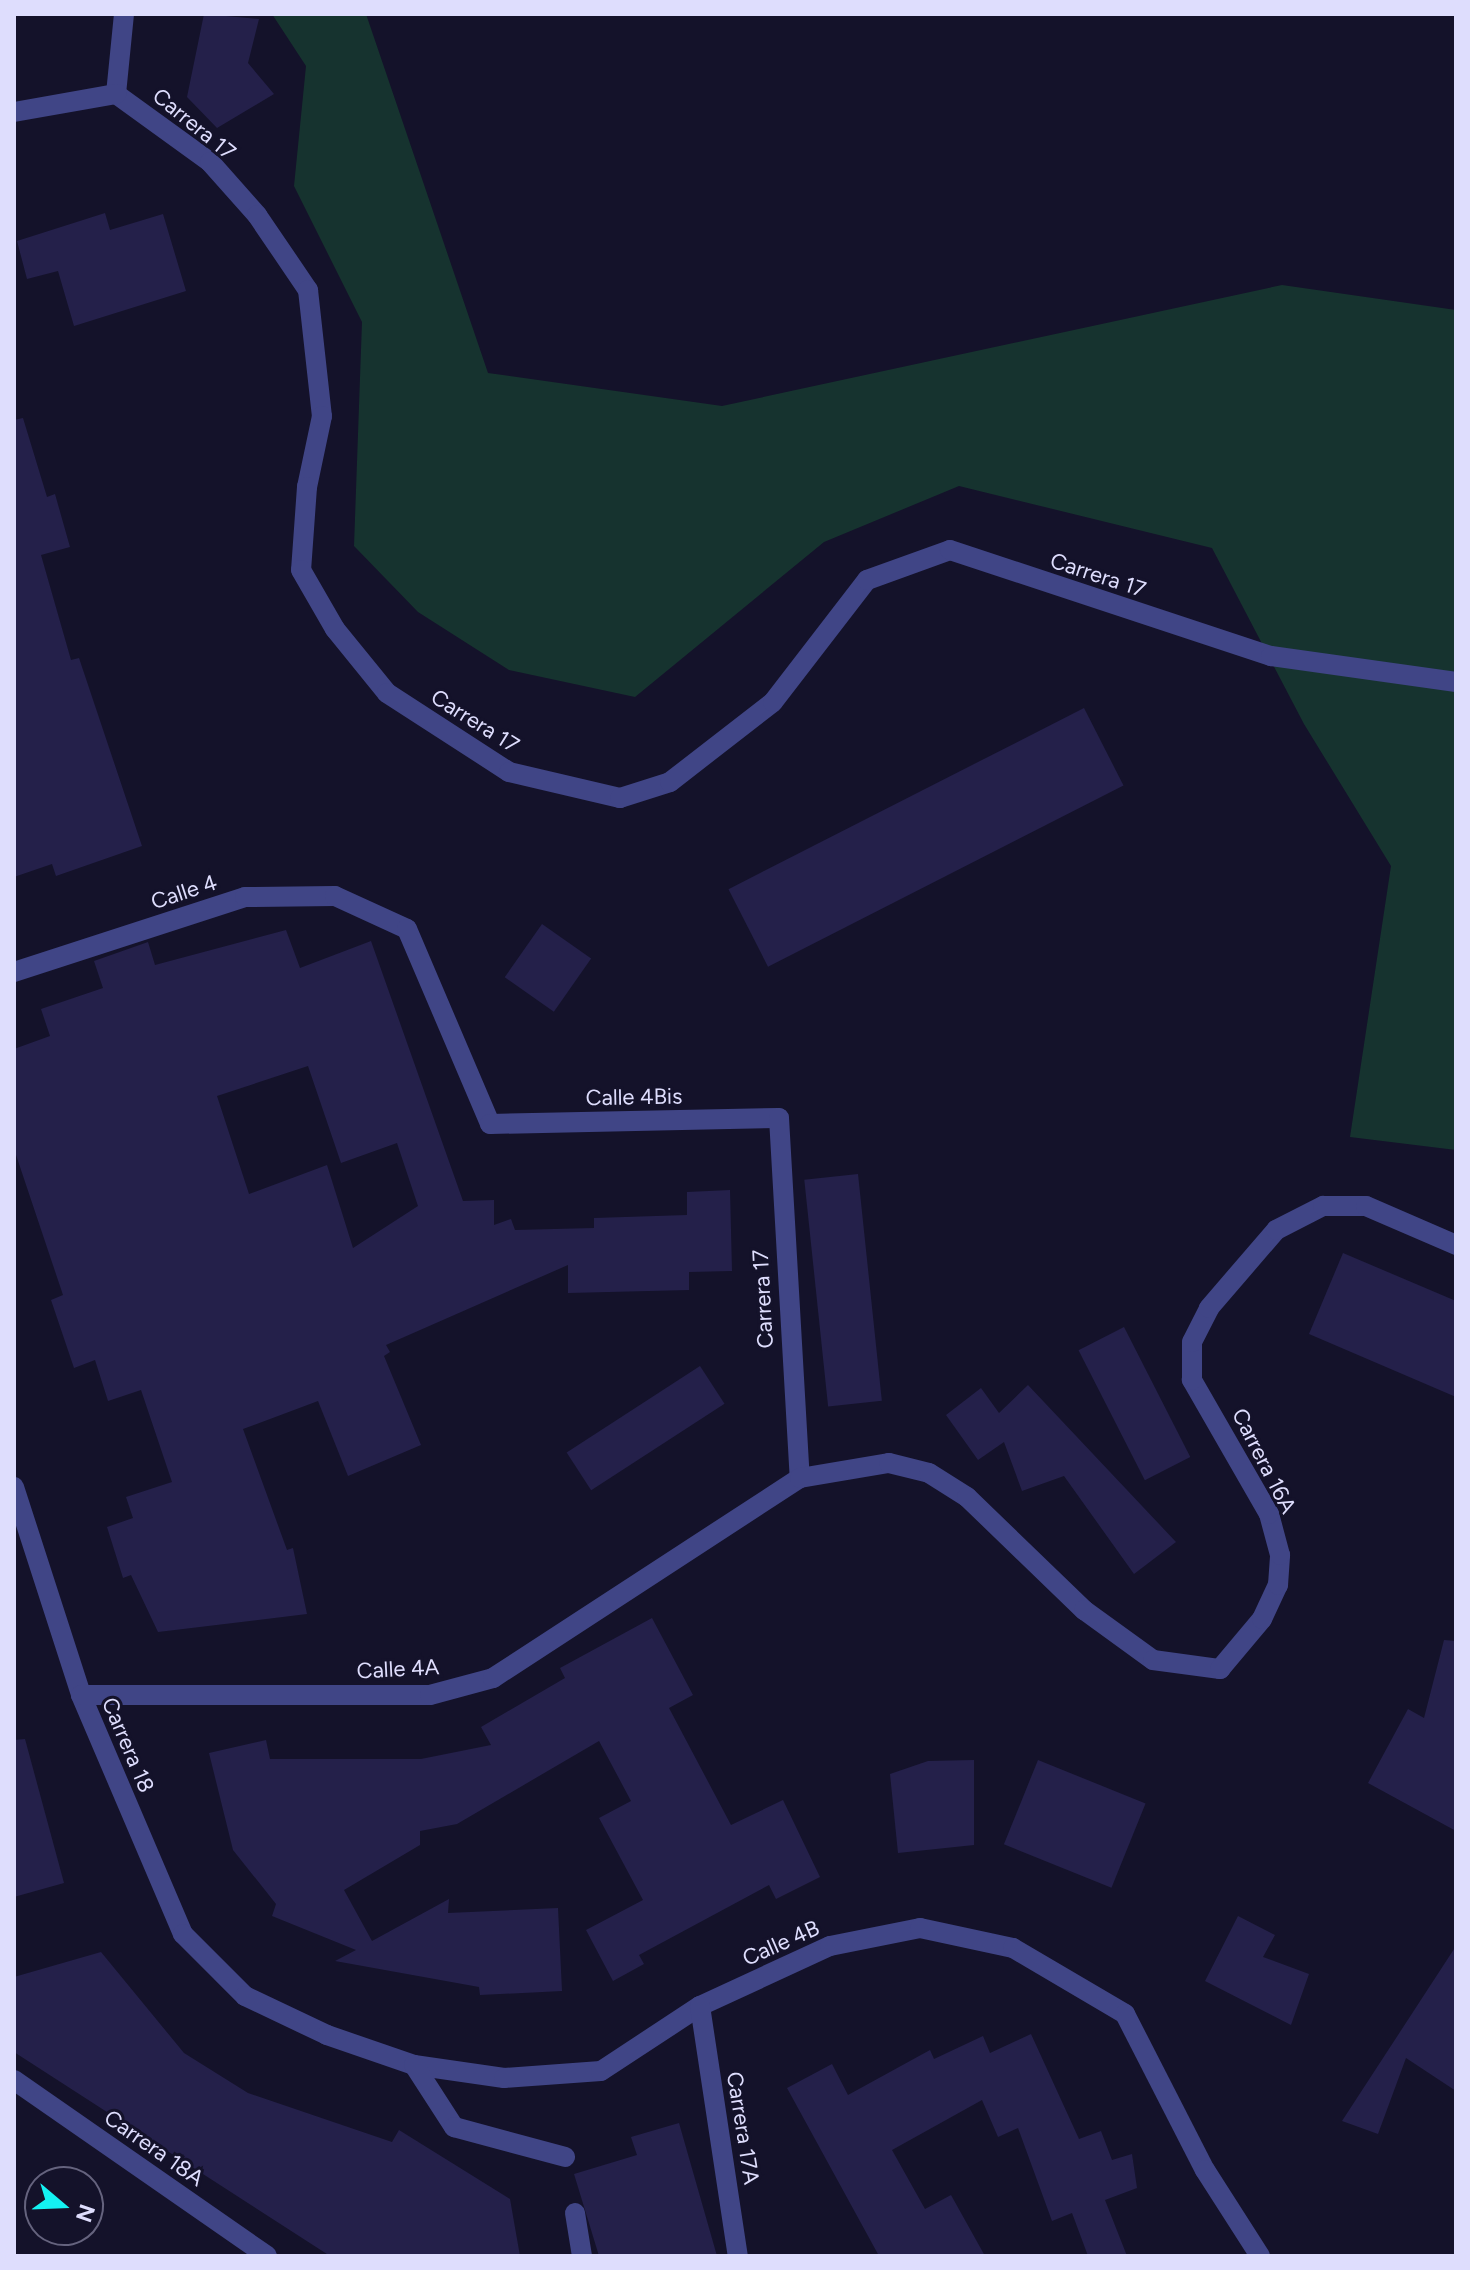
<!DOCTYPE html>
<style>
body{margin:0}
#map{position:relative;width:1470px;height:2270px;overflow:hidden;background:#14122a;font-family:Figtree,sans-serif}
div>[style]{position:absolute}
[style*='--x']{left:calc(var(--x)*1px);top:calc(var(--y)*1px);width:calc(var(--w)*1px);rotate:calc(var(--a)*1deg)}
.green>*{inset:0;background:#16332f}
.building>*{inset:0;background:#24204a;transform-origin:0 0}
.minor>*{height:20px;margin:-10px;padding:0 10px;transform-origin:10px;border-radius:10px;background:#404586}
span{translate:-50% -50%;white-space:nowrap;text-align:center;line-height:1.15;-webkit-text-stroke:6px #14122a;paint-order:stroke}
.street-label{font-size:22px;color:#deddfd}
.frame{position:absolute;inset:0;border:16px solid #deddfd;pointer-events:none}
.north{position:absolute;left:24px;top:2166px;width:80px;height:80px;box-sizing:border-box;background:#14122a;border:2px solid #65637e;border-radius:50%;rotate:109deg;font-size:22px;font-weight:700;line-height:32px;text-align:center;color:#deddfd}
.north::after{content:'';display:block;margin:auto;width:28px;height:36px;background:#14f2f2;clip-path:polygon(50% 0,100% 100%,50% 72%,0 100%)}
</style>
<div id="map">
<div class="green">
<i style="clip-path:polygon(272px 14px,366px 14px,488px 373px,722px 406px,1282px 285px,1456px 310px,1456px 1150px,1350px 1137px,1391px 866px,1304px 724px,1212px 548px,959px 486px,824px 542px,635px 697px,509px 670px,418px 612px,354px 546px,362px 322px,294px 186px,306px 66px)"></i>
</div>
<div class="building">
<i style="clip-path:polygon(204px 14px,259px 19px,248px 63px,274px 94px,217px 128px,187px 97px)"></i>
<i style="clip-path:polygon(105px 213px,110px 230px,163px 214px,186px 291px,74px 326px,58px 271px,27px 279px,17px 241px)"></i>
<i style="clip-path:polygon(23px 418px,47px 497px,55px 494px,70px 547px,41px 555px,71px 660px,79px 658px,142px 846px,56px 876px,52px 864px,14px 877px,14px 420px)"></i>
<i style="left:1084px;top:708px;width:87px;height:399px;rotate:63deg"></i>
<i style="left:542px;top:924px;width:60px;height:65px;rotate:35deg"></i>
<i style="clip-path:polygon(evenodd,286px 930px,300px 968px,371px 941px,463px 1201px,494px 1200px,494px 1225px,511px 1219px,515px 1230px,594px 1228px,594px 1218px,687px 1215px,687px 1192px,730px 1190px,732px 1271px,689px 1272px,689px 1290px,568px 1293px,568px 1265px,386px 1345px,390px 1352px,384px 1356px,421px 1445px,348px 1476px,318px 1401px,243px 1429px,287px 1550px,293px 1548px,307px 1614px,158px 1632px,131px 1575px,123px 1578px,107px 1527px,133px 1518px,126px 1497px,172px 1482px,141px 1390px,108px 1401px,95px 1360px,74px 1368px,51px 1300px,63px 1295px,14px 1149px,14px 1049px,50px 1036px,41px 1009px,103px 988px,94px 961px,148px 942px,155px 965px,286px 930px,308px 1066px,341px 1163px,397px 1143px,418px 1206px,353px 1248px,327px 1165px,249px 1194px,217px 1096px,308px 1066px)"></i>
<i style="left:858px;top:1174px;width:228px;height:54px;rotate:84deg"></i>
<i style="clip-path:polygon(1343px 1253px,1456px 1301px,1456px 1397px,1309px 1334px)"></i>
<i style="left:1124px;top:1327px;width:146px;height:51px;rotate:63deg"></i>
<i style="left:700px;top:1366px;width:45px;height:159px;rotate:57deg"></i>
<i style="clip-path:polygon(1028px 1385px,1176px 1542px,1134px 1574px,1064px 1476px,1022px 1491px,1004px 1442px,978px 1460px,946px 1415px,981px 1388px,999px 1413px)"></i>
<i style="clip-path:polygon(652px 1618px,693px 1695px,669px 1708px,731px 1825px,783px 1800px,820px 1877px,776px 1899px,769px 1885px,639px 1955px,644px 1964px,613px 1981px,586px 1930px,643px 1900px,599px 1818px,631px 1801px,599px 1741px,457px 1824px,420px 1831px,420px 1845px,344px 1890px,372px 1941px,449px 1899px,448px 1913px,558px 1908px,562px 1991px,480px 1995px,479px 1987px,335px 1961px,356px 1950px,272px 1916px,276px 1904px,233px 1850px,209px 1753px,266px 1740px,270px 1759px,421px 1759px,491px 1745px,481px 1727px,565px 1678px,560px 1668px)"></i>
<i style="clip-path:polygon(1444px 1640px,1456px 1641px,1456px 1831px,1368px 1783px,1408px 1709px,1424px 1718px)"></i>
<i style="clip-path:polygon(25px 1739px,64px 1883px,14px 1897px,14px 1740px)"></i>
<i style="clip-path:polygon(974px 1760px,974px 1845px,898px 1853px,890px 1774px,928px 1761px)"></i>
<i style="left:1038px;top:1760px;width:116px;height:91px;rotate:22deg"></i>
<i style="clip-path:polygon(1238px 1916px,1275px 1935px,1263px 1957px,1309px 1974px,1291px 2025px,1205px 1981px)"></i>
<i style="clip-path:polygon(1456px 1946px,1456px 2091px,1406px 2058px,1378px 2134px,1342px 2121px)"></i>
<i style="clip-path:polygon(101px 1952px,184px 2053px,248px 2093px,392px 2142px,399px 2130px,510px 2199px,520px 2256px,330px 2256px,14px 2052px,14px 1977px)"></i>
<i style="clip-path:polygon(1031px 2034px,1079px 2139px,1101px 2131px,1112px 2160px,1132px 2154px,1137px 2188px,1105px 2200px,1127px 2256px,1088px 2256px,1072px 2213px,1052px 2221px,1018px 2128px,998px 2137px,982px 2100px,892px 2150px,925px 2209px,951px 2195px,985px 2256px,879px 2256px,787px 2088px,832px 2064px,848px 2095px,930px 2050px,934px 2059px,983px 2036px,990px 2053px)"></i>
<i style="clip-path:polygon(679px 2123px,717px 2256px,599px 2256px,574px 2174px,637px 2155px,631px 2137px)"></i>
</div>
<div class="minor">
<i style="--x:116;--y:94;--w:116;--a:35.9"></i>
<i style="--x:210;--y:162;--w:71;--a:48.4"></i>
<i style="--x:257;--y:215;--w:91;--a:55.8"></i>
<i style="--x:308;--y:290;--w:127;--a:83.7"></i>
<i style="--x:322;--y:416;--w:73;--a:101.9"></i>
<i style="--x:307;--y:487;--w:83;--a:94.1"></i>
<i style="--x:301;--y:570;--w:68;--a:60"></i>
<i style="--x:335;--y:629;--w:82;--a:50.9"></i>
<i style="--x:387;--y:693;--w:145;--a:32.9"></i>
<i style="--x:509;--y:772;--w:114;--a:13.2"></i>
<i style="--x:620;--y:798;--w:52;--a:-17.7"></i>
<i style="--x:670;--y:782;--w:130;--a:-37.8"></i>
<i style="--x:773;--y:702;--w:154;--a:-52.4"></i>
<i style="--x:867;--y:580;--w:88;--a:-19.9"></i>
<i style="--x:950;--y:550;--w:338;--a:18.3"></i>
<i style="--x:1271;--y:656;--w:187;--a:8"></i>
<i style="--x:116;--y:94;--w:80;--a:-84.3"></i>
<i style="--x:14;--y:112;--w:104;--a:-10"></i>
<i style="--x:14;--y:972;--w:243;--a:-18"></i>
<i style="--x:245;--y:897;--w:90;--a:-0.6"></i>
<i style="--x:335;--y:896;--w:79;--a:24.6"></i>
<i style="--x:407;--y:929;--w:212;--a:66.9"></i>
<i style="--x:490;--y:1124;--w:289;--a:-1.2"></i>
<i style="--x:779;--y:1118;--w:361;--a:86.7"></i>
<i style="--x:14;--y:1487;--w:219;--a:72.1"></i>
<i style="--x:81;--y:1695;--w:260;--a:66.9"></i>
<i style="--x:183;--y:1934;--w:88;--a:45"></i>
<i style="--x:245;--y:1996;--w:91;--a:25.4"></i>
<i style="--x:327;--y:2035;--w:92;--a:19"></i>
<i style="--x:414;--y:2065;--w:91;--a:8.2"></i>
<i style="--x:504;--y:2078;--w:97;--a:-4.1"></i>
<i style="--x:601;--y:2071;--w:118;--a:-33.3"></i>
<i style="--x:700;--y:2006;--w:143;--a:-24.8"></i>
<i style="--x:830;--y:1946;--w:92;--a:-11.3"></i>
<i style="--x:920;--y:1928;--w:95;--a:12.1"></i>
<i style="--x:1013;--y:1948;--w:130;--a:30.5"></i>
<i style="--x:1125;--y:2014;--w:175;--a:62.9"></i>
<i style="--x:1205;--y:2170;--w:102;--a:57.4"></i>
<i style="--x:81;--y:1695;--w:349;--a:0"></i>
<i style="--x:430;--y:1695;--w:65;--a:-15.1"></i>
<i style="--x:493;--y:1678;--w:366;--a:-33.1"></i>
<i style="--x:800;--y:1478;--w:90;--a:-9.6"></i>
<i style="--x:889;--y:1463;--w:41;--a:14"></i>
<i style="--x:929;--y:1473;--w:45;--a:32.3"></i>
<i style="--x:967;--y:1497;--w:163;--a:44"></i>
<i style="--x:1084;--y:1610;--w:85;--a:35.9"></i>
<i style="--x:1153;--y:1660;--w:68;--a:7.7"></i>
<i style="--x:1220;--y:1669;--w:65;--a:-50"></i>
<i style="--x:1262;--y:1619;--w:38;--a:-65"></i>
<i style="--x:1278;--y:1585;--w:30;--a:-86"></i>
<i style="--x:1280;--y:1555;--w:42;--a:-105"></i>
<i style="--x:1269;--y:1514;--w:155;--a:-119.9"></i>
<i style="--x:1192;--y:1380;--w:38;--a:-90"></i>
<i style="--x:1192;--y:1342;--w:38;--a:-63"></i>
<i style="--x:1209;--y:1308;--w:103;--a:-49.3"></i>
<i style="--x:1276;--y:1230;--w:53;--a:-27.1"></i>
<i style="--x:1323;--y:1206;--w:43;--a:0"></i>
<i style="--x:1366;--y:1206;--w:98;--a:23.4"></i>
<i style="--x:700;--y:2006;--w:253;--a:81.4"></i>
<i style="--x:414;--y:2065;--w:74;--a:57.2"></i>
<i style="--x:454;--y:2127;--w:115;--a:15.1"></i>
<i style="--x:14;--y:2080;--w:308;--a:34.8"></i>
<i style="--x:575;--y:2213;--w:44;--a:80.8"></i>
</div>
<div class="street-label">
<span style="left:194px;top:124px;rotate:39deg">Carrera 17</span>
<span style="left:1098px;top:575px;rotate:18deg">Carrera 17</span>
<span style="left:475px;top:721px;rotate:32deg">Carrera 17</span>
<span style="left:184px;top:892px;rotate:-18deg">Calle 4</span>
<span style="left:634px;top:1097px;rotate:-1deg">Calle 4Bis</span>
<span style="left:763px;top:1299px;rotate:-93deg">Carrera 17</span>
<span style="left:1264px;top:1461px;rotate:63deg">Carrera 16A</span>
<span style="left:398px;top:1669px;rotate:-3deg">Calle 4A</span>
<span style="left:128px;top:1745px;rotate:67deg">Carrera 18</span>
<span style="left:781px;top:1943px;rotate:-24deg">Calle 4B</span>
<span style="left:743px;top:2128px;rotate:81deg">Carrera 17A</span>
<span style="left:154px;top:2148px;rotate:35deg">Carrera 18A</span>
</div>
<div class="frame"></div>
<div class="north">N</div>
</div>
